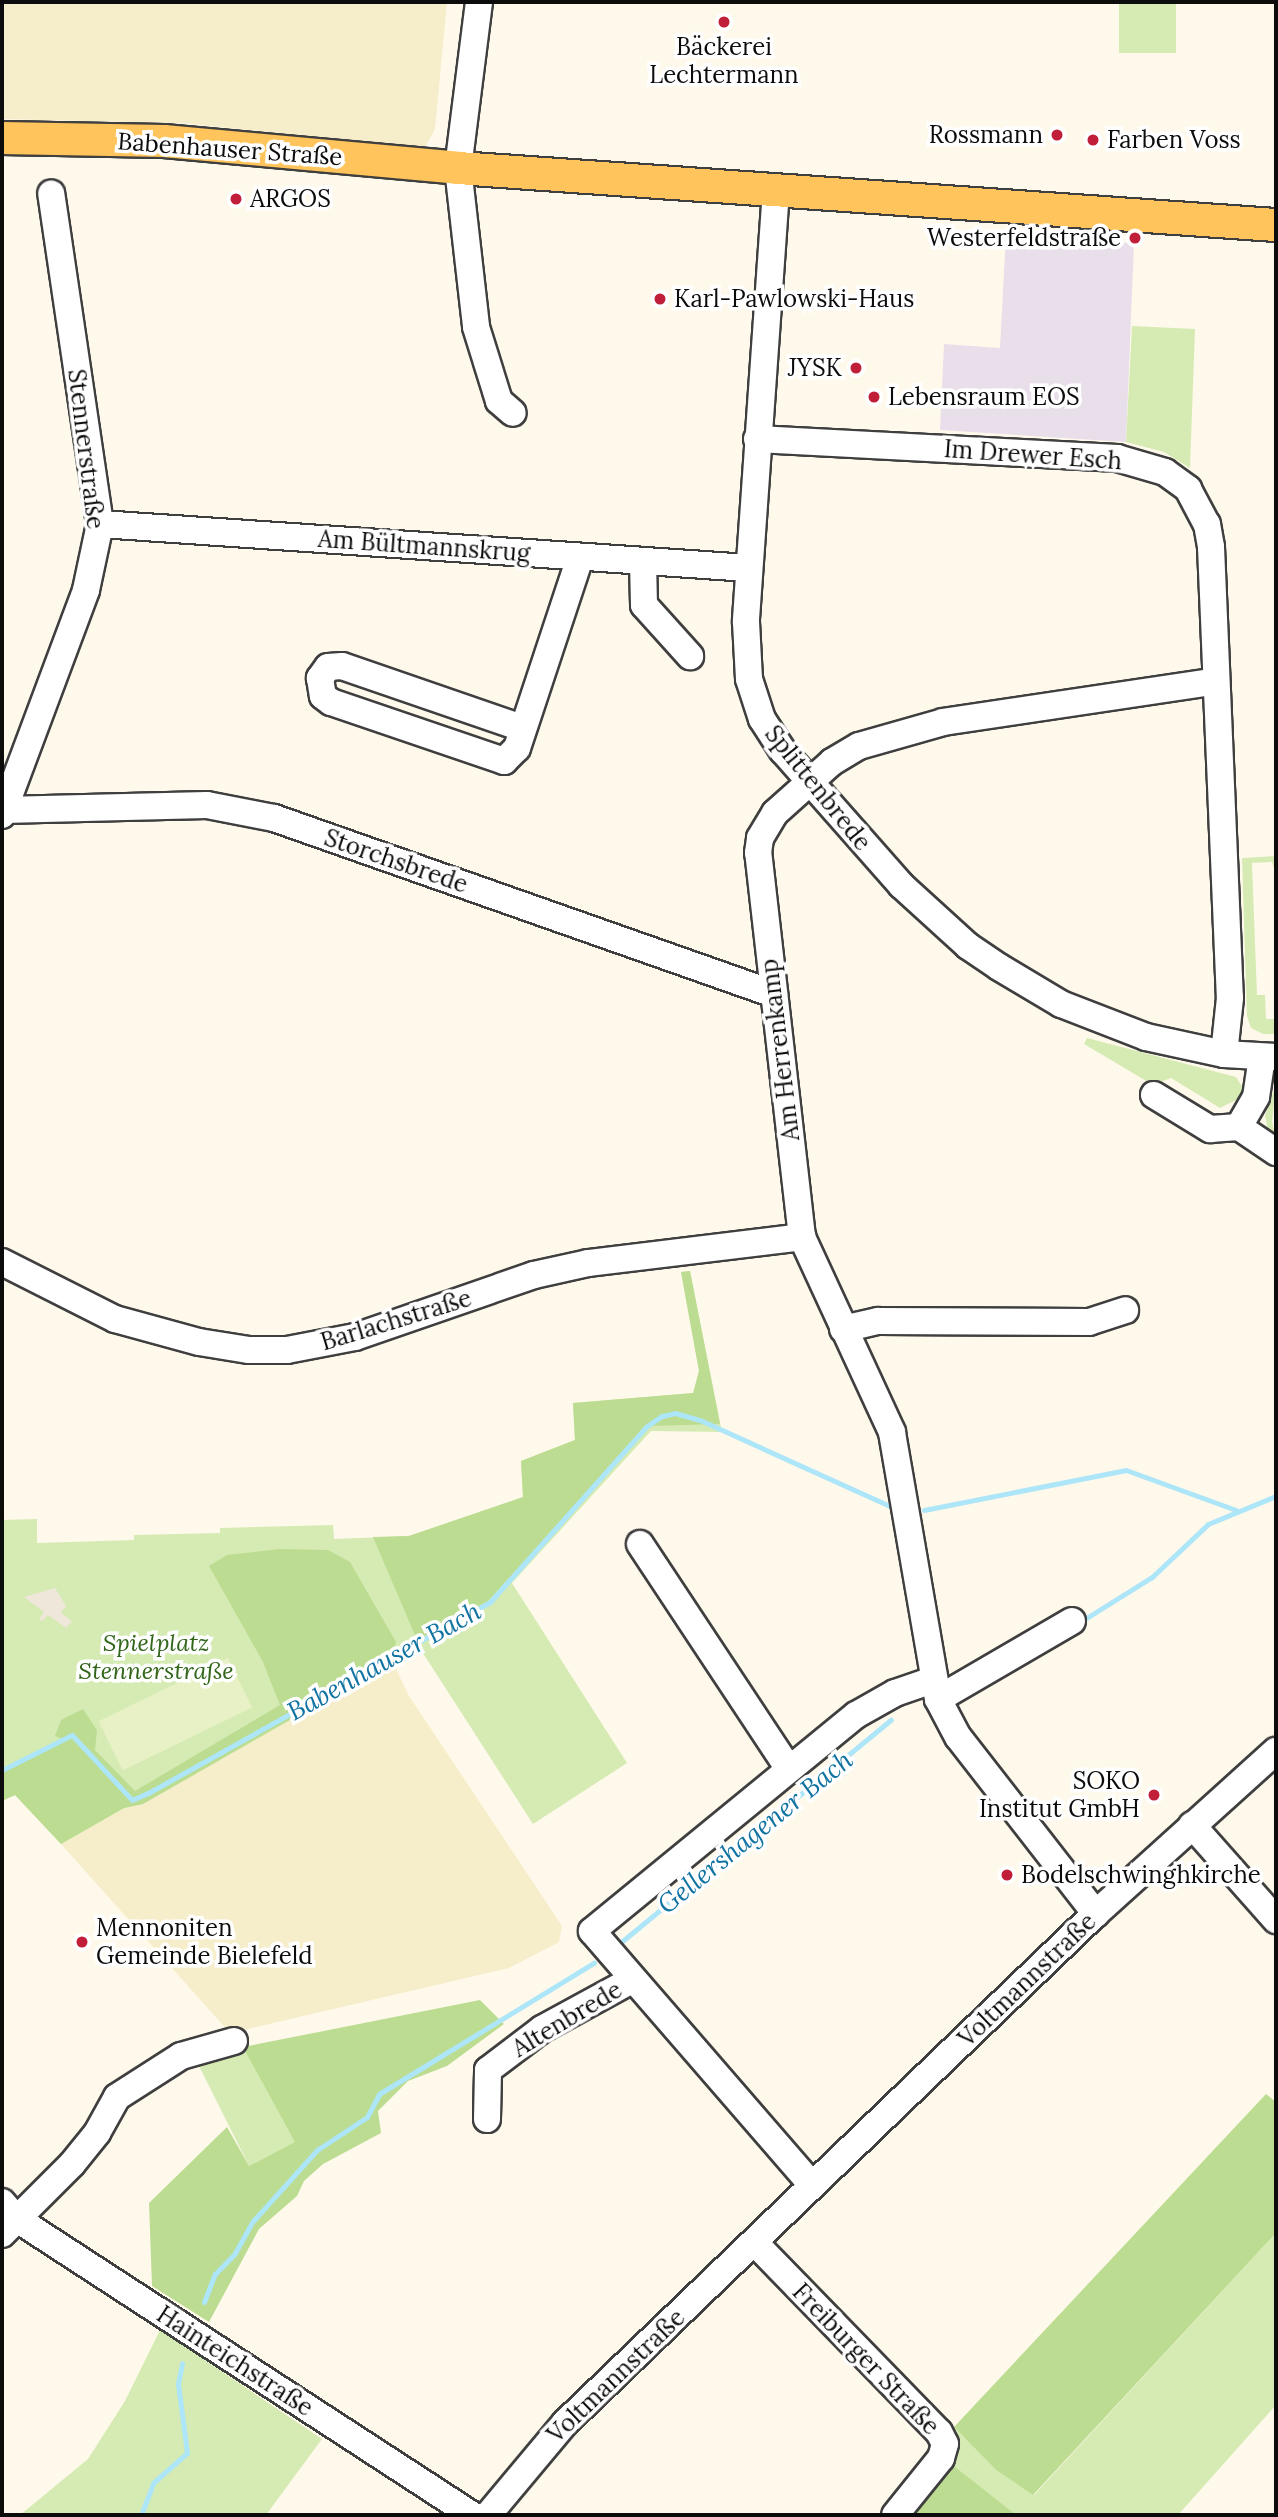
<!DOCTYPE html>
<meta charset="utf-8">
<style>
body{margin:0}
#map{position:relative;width:1278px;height:2517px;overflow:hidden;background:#fff9eb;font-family:Lora,serif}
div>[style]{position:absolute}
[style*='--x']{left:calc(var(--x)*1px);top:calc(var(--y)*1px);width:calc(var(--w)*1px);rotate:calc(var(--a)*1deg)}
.industrial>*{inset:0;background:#e9dfeb}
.farmland>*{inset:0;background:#f6edca}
.green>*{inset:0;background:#d6ebb3;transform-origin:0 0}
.forest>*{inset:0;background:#bcdc91}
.pitch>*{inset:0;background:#e7f1c5;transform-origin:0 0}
.plaza>*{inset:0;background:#eee7da}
.stream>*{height:5px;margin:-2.5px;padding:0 2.5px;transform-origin:2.5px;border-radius:2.5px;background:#ade5f9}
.roads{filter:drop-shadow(2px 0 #3f3f3f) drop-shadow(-2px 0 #3f3f3f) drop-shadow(0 2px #3f3f3f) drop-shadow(0 -2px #3f3f3f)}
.minor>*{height:26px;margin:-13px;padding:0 13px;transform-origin:13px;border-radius:13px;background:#fff}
.major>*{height:32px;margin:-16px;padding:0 16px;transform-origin:16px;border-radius:16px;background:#ffc45b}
.dots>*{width:19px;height:19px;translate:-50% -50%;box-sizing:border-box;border:4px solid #fff;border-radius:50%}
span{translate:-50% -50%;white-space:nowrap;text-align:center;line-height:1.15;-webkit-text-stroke:7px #fff;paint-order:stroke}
.poi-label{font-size:24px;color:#0c0c0c}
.right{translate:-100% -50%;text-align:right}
.left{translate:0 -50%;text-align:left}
.street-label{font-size:24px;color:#0c0c0c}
.park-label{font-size:24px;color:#32661a;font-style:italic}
.water-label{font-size:26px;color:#1073a2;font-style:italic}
.frame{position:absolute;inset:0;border:4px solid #0c0c0c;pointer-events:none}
</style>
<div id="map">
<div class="industrial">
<i style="clip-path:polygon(1006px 234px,1134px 243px,1126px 442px,940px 430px,944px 344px,1000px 348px)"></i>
</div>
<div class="farmland">
<i style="clip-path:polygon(2px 2px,447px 2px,435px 129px,425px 147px,180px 123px,2px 119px)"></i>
<i style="clip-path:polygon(392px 1661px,409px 1696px,562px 1926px,559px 1942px,509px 1968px,230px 2033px,61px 1844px,124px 1808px,143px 1804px)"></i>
</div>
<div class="green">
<i style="left:1119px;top:2px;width:57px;height:51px"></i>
<i style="clip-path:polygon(1132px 326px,1195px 329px,1190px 468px,1164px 452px,1126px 442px)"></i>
<i style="clip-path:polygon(1276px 856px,1276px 874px,1272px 862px,1252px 863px,1257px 995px,1265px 995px,1266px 1019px,1276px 1019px,1276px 1034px,1263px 1034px,1251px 1028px,1247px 1016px,1242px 858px)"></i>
<i style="clip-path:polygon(1087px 1038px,1236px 1077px,1243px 1088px,1240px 1098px,1220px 1108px,1171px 1078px,1153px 1085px,1084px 1044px)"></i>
<i style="clip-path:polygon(1276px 1084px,1272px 1122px,1276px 1140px,1269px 1135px,1265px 1116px)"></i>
<i style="clip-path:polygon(690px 1271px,722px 1432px,651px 1431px,512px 1583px,627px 1763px,533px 1824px,419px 1647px,143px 1804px,124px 1808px,61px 1844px,15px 1795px,2px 1801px,2px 1520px,37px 1519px,37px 1543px,134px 1540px,134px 1535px,220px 1533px,220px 1528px,333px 1525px,334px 1539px,409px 1536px,523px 1497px,521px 1461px,575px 1440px,573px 1403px,694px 1393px,699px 1371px,681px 1272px)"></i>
<i style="clip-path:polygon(246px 2051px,296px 2142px,249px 2166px,198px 2064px)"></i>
<i style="clip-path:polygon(1276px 2233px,1276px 2405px,1178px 2515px,909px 2515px,956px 2446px,954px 2427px,996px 2470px,1034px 2495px)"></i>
<i style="clip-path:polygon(160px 2330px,322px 2439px,266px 2515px,20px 2515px,88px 2459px,125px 2401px)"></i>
</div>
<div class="forest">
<i style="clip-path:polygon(690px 1271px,720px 1424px,649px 1426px,488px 1601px,417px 1640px,373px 1537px,409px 1536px,523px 1497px,521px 1461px,575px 1440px,573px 1403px,693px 1393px,699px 1371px,681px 1272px)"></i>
<i style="clip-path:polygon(279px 1549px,328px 1550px,350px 1562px,396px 1642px,392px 1661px,143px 1804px,124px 1808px,61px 1844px,15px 1795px,2px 1801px,2px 1770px,65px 1740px,55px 1736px,61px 1720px,83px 1709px,97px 1730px,95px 1750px,135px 1791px,280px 1705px,263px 1662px,209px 1566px,227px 1555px)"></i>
<i style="clip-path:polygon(480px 2000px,504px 2024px,447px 2066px,408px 2081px,378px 2111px,381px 2133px,323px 2164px,304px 2181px,297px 2196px,259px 2229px,209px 2322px,152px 2286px,149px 2203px,227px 2127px,249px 2166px,295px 2142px,243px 2047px)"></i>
<i style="clip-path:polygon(1266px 2094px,1276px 2102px,1276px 2233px,1033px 2495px,996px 2470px,954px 2427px)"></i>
<i style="clip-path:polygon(950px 2463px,1016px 2515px,909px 2515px)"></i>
</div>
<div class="pitch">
<i style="left:228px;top:1658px;width:55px;height:144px;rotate:64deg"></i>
</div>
<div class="plaza">
<i style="clip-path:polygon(55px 1588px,66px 1606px,61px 1613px,72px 1621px,66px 1628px,48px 1615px,42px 1621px,39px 1619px,44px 1612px,24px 1597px)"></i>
</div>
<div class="stream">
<i style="--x:924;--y:1510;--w:206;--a:-11.2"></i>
<i style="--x:1126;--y:1470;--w:117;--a:20"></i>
<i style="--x:1080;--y:1622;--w:85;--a:-32"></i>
<i style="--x:1152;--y:1577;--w:77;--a:-43.4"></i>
<i style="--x:1208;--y:1524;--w:74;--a:-22.4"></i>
<i style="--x:2;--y:1770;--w:78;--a:-26.6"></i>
<i style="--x:72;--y:1735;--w:88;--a:47.3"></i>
<i style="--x:132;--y:1800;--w:20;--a:-24"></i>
<i style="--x:150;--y:1792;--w:389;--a:-29.2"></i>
<i style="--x:490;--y:1602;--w:236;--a:-48.3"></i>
<i style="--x:647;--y:1426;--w:18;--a:-34"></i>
<i style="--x:662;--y:1416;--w:13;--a:-13"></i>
<i style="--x:675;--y:1413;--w:26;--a:16"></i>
<i style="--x:700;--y:1420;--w:209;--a:24.4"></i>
<i style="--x:620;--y:1943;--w:351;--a:-39.5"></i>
<i style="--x:204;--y:2302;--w:30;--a:-69"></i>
<i style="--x:215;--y:2274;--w:29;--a:-46"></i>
<i style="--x:235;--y:2253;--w:37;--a:-61"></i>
<i style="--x:253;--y:2221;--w:96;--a:-48"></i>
<i style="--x:317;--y:2150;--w:60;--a:-33.4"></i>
<i style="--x:367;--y:2117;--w:26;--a:-62"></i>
<i style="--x:379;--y:2094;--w:252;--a:-31.4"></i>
<i style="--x:141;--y:2515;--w:34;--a:-69"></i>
<i style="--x:153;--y:2483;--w:45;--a:-41.4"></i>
<i style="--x:187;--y:2453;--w:70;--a:-97.4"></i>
<i style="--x:178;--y:2384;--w:21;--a:-79"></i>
</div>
<div class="roads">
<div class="minor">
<i style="--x:479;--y:2;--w:167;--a:97.2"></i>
<i style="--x:458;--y:168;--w:160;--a:83.5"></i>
<i style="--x:476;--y:327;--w:77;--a:72.7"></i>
<i style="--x:499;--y:401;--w:18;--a:41"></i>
<i style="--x:776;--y:190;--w:433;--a:94"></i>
<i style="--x:746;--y:622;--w:57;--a:87"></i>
<i style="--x:749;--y:679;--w:42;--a:72"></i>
<i style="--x:762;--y:719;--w:38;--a:57"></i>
<i style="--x:783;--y:751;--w:179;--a:48.6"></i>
<i style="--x:901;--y:885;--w:91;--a:42.3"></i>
<i style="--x:968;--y:946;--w:37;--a:34"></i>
<i style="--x:999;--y:967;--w:72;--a:30.8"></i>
<i style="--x:1061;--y:1004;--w:91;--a:21.2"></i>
<i style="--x:1146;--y:1037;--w:80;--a:12.3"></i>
<i style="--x:1224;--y:1054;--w:52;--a:3.3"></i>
<i style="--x:757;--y:439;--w:361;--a:3"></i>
<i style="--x:1117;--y:458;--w:50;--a:16.3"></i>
<i style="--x:1165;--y:472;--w:29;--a:36"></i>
<i style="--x:1188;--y:489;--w:40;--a:62"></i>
<i style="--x:1207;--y:524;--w:23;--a:80"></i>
<i style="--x:1211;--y:547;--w:451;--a:87.6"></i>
<i style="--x:1230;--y:998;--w:56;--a:96.1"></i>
<i style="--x:100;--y:524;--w:649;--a:3.88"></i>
<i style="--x:643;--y:561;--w:44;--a:88.7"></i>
<i style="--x:644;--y:605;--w:69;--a:48"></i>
<i style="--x:522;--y:728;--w:190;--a:-161"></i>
<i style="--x:342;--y:666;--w:14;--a:176"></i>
<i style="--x:328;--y:667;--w:14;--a:126"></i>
<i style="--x:320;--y:678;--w:18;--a:81"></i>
<i style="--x:323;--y:696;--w:10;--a:37"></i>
<i style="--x:331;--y:702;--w:183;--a:18.8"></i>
<i style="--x:504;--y:761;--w:18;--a:-45"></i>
<i style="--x:517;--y:748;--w:201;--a:-71.7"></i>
<i style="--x:3;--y:810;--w:204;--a:-1.4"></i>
<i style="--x:207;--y:805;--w:68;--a:11"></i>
<i style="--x:274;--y:818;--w:530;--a:19.39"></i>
<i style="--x:2;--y:815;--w:240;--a:-69.5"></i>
<i style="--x:86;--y:590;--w:67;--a:-78"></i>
<i style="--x:100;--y:524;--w:334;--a:-98.4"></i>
<i style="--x:1262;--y:1057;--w:40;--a:98.5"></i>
<i style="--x:1256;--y:1097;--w:34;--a:120"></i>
<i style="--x:1239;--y:1127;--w:45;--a:34"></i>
<i style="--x:1154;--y:1095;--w:66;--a:31.3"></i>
<i style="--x:1210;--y:1129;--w:29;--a:-4"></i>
<i style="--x:2;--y:1262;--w:127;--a:26.8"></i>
<i style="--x:115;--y:1319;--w:87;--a:15.3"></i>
<i style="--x:199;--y:1342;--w:51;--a:9.1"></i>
<i style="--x:249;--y:1350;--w:38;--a:0"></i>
<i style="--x:287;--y:1350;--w:69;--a:-10.8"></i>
<i style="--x:355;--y:1337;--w:189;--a:-19.1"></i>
<i style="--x:534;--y:1275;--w:55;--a:-12.5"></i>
<i style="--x:588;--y:1263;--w:216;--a:-6.9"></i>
<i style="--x:843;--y:1329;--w:36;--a:-13"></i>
<i style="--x:878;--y:1321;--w:211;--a:0.3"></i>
<i style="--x:1089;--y:1322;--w:38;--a:-18"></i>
<i style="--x:640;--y:1544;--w:268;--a:56.5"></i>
<i style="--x:938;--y:1699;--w:155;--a:-30.2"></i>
<i style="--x:1192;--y:1825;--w:127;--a:48.5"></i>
<i style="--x:1096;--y:1914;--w:224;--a:-127.9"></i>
<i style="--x:958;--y:1737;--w:43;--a:-117.8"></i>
<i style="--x:938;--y:1699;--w:271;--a:-99.8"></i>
<i style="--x:892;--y:1432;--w:215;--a:-114.8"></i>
<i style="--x:802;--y:1237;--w:387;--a:-96.5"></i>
<i style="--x:758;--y:853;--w:15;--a:-82"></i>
<i style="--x:760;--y:838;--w:29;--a:-59"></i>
<i style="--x:775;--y:813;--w:76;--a:-41.8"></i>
<i style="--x:832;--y:762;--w:31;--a:-31"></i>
<i style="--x:859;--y:746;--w:87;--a:-15.9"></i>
<i style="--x:943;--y:722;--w:276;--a:-8.5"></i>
<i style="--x:487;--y:2119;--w:49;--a:-88.8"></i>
<i style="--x:488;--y:2070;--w:68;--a:-37.2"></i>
<i style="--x:542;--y:2029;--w:102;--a:-28.6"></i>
<i style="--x:812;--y:2185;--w:336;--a:-130.9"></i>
<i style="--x:592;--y:1931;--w:341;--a:-39.3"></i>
<i style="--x:856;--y:1715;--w:45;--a:-29.4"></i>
<i style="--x:895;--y:1693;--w:40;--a:-18.9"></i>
<i style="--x:2;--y:2202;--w:23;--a:49"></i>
<i style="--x:17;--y:2219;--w:543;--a:33.05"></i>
<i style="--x:2;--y:2234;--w:99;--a:-45"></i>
<i style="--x:72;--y:2164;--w:40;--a:-51"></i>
<i style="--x:97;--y:2133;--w:41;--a:-60.9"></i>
<i style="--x:117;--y:2097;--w:76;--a:-32.6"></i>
<i style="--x:181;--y:2056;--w:55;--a:-15.8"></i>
<i style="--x:754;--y:2242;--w:265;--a:45.8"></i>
<i style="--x:939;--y:2432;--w:13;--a:63"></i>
<i style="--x:945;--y:2444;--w:15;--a:106"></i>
<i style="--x:941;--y:2458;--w:73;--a:128.9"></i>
<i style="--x:488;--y:2515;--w:120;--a:-50.1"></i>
<i style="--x:565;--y:2423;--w:731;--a:-43.84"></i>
<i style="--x:1092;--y:1917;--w:248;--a:-42.1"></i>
</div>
<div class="major">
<i style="--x:2;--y:138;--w:162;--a:1.1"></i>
<i style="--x:164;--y:141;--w:295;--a:5.2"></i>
<i style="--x:458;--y:168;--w:820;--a:3.99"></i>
</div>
</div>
<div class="dots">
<i style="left:724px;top:22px;background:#c11e39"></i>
<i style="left:1057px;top:135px;background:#c11e39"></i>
<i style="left:1093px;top:140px;background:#c11e39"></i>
<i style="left:236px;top:199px;background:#c11e39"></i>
<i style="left:1135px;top:238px;background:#c11e39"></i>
<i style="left:660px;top:299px;background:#c11e39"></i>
<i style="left:856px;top:368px;background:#c11e39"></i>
<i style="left:874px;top:397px;background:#c11e39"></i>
<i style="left:1154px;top:1795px;background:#c11e39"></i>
<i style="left:1007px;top:1875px;background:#c11e39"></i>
<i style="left:82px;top:1942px;background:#c11e39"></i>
</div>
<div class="poi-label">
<span style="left:724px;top:61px">Bäckerei<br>Lechtermann</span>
<span class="right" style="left:1043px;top:135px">Rossmann</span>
<span class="left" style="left:1107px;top:140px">Farben Voss</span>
<span class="left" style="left:250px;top:199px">ARGOS</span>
<span class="right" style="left:1121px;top:238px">Westerfeldstraße</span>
<span class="left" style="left:674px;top:299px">Karl-Pawlowski-Haus</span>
<span class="right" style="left:842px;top:368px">JYSK</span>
<span class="left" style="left:888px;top:397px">Lebensraum EOS</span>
<span class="right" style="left:1140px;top:1795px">SOKO<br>Institut GmbH</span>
<span class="left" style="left:1021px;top:1875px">Bodelschwinghkirche</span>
<span class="left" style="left:96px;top:1942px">Mennoniten<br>Gemeinde Bielefeld</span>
</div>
<div class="street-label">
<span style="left:230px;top:149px;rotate:4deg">Babenhauser Straße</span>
<span style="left:86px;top:449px;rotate:83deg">Stennerstraße</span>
<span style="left:1033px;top:455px;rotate:4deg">Im Drewer Esch</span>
<span style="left:424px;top:546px;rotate:4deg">Am Bültmannskrug</span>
<span style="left:818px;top:788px;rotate:51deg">Splittenbrede</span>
<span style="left:396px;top:861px;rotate:19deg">Storchsbrede</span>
<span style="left:780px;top:1050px;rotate:-97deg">Am Herrenkamp</span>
<span style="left:396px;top:1320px;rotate:-17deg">Barlachstraße</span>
<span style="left:1027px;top:1980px;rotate:-44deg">Voltmannstraße</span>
<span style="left:567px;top:2019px;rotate:-31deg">Altenbrede</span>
<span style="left:866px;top:2359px;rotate:46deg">Freiburger Straße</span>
<span style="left:235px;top:2361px;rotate:33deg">Hainteichstraße</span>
<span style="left:616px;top:2376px;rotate:-44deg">Voltmannstraße</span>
</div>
<div class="park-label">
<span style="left:156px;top:1657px">Spielplatz<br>Stennerstraße</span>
</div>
<div class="water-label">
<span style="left:384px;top:1661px;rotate:-29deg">Babenhauser Bach</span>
<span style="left:755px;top:1832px;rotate:-39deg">Gellershagener Bach</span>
</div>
<div class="frame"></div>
</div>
